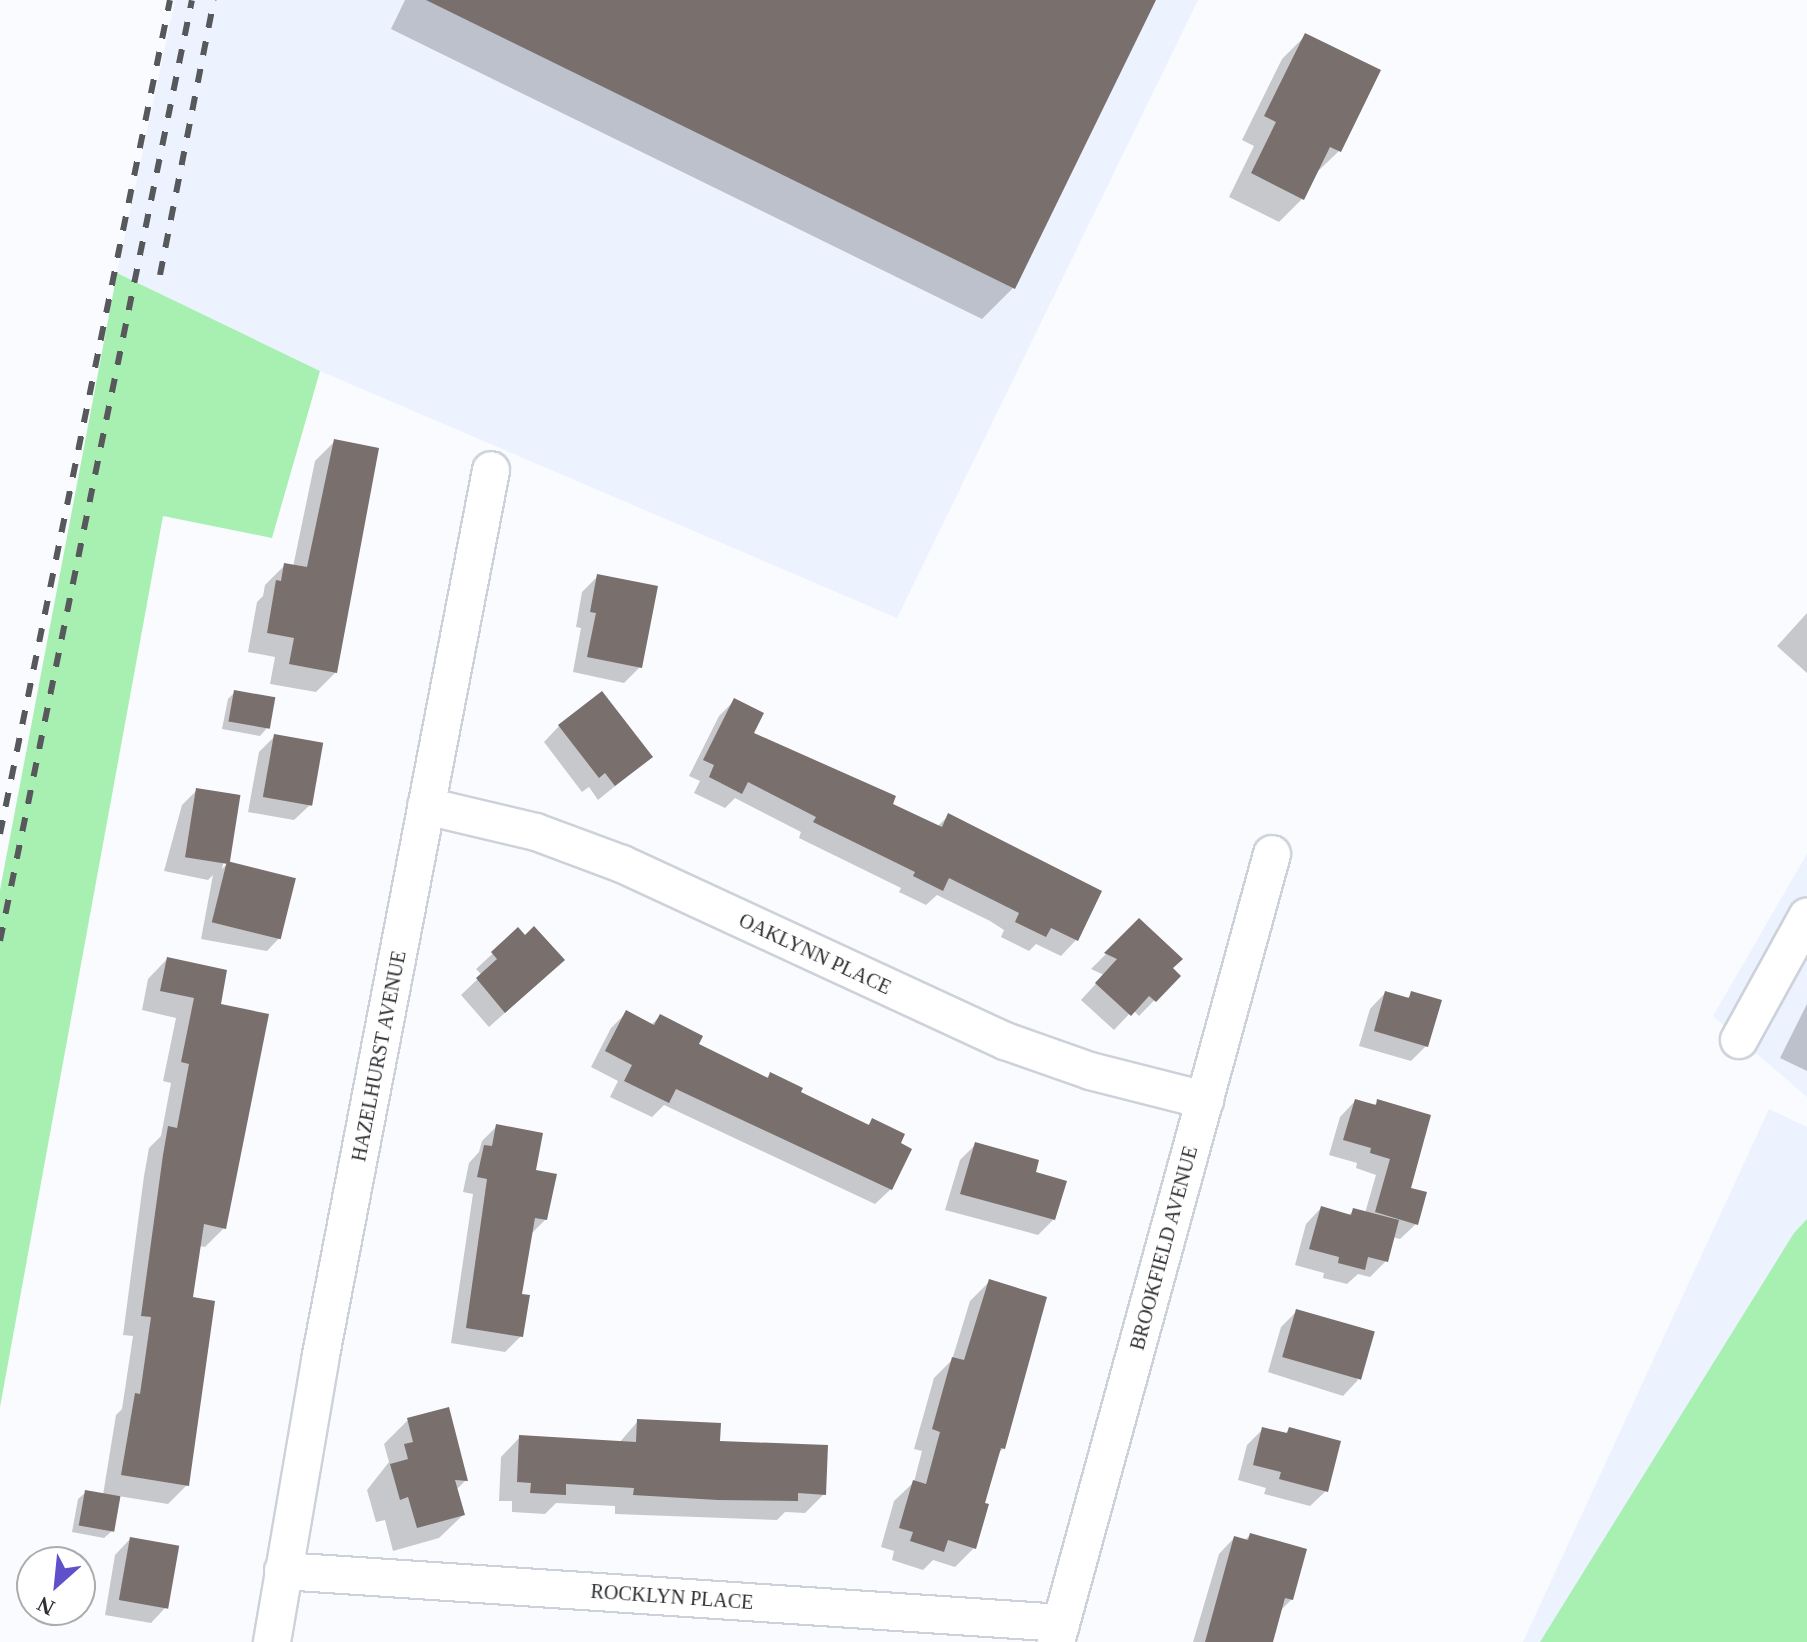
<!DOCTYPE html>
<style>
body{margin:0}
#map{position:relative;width:1807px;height:1642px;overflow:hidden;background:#f9fbff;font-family:"Times New Roman",serif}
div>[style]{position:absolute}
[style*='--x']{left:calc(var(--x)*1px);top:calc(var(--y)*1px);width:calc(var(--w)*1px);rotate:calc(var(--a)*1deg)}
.built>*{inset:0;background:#ecf2fe}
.green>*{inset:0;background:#a7f0b2}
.shadow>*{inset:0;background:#0003}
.building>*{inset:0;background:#796f6d;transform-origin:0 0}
.roads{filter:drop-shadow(2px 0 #cdd2da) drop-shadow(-2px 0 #cdd2da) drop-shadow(0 2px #cdd2da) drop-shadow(0 -2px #cdd2da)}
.minor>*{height:36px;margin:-18px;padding:0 18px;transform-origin:18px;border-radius:18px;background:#fff}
.rail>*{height:6px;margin-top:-3px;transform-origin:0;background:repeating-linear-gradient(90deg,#56585b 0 14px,transparent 0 28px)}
span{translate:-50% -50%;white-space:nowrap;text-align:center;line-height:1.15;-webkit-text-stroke:8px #fff;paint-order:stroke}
.street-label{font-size:20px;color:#2d2f32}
.north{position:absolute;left:16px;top:1546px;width:80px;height:80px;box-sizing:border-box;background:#fff;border:2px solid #abacad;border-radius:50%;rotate:207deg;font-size:22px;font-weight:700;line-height:32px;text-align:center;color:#2d2f32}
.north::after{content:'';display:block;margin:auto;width:28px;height:36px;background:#5e51c9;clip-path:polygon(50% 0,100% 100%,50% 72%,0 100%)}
</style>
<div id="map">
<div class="built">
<i style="clip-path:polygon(175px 0,1198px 0,897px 618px,320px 371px,117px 273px)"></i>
<i style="clip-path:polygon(1807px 854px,1807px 1097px,1713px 1016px)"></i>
<i style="clip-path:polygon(1769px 1109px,1807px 1127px,1807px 1642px,1523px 1642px)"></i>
</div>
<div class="green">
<i style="clip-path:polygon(117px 273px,320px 371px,272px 538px,163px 516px,0 1407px,0 890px)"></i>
<i style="clip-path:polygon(1807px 1219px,1807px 1642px,1540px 1642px,1794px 1233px)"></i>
</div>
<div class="shadow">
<i style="clip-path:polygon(405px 0,1154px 0,1013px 288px,982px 319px,391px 29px)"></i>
<i style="clip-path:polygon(1306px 35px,1339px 151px,1315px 174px,1303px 198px,1279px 222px,1229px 197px,1254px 146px,1242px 140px,1282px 59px)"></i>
<i style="clip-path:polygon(335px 441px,336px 672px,316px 692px,270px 684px,275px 657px,248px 652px,257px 602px,263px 596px,265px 585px,285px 565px,293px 567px,315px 461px)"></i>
<i style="clip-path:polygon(598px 576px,640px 667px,624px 683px,573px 672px,581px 628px,576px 627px,582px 592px)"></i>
<i style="clip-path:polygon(1807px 613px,1807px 673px,1777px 646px)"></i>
<i style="clip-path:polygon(235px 692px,267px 728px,260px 736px,222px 729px,228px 699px)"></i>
<i style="clip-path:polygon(734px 701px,752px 734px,937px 827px,949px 815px,1076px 940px,1061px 956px,1036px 944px,1029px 951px,1001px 937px,1004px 930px,990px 921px,937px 895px,926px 905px,899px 892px,901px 888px,799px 838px,801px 832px,735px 798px,725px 808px,694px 793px,700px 781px,689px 776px,719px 716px)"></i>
<i style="clip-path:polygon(559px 726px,651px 757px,598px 800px,589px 787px,582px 792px,544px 742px)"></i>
<i style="clip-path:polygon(275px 736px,310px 805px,294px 820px,248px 812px,259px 752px)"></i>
<i style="clip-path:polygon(197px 790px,238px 797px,222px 869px,228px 863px,282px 935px,267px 951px,201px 939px,213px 875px,208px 880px,164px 871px,182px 805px)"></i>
<i style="clip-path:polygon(1139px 921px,1178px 976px,1139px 1016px,1133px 1010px,1114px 1030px,1081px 1000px,1104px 975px,1091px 969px)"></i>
<i style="clip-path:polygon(518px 930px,546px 976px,489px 1027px,461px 995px,482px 975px,476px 969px)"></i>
<i style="clip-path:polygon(167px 959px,219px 1005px,224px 1228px,205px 1247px,199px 1246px,191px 1299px,187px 1485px,168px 1504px,118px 1496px,112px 1531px,104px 1538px,72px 1532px,78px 1499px,86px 1492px,103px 1495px,116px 1415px,122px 1409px,133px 1336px,123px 1335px,144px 1176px,149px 1148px,161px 1136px,171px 1083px,163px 1081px,176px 1018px,142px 1010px,148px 979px)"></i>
<i style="clip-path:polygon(1385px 993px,1406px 999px,1412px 994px,1427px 1045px,1411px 1061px,1359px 1046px,1370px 1009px)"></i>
<i style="clip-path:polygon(1807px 1004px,1807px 1071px,1780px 1058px)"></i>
<i style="clip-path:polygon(626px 1013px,651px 1025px,660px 1016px,696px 1045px,766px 1079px,770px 1074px,799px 1093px,867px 1126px,872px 1121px,891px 1189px,875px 1204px,664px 1105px,652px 1117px,610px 1097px,618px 1081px,591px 1067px,611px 1028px)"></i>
<i style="clip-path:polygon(1355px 1101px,1373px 1106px,1378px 1102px,1416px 1224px,1400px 1239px,1392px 1237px,1386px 1261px,1370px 1277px,1358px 1274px,1347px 1284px,1323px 1278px,1324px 1273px,1295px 1265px,1306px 1224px,1321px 1208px,1348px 1216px,1354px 1210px,1365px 1213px,1376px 1175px,1356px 1168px,1357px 1163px,1329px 1155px,1340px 1117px)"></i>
<i style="clip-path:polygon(497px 1126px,534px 1172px,546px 1219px,531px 1234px,520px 1295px,521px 1336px,505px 1352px,451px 1343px,473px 1194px,463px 1192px,469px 1163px,479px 1152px,482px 1141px)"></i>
<i style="clip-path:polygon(976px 1144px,1034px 1173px,1054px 1219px,1038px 1235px,945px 1210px,960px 1160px)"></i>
<i style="clip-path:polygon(990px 1281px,1004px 1448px,996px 1455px,974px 1548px,955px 1567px,933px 1560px,923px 1570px,892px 1560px,894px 1551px,881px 1547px,894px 1501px,914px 1482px,922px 1451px,914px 1449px,934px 1378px,952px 1360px,970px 1301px)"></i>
<i style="clip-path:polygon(1297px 1311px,1358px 1380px,1343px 1396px,1268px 1372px,1281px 1327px)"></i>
<i style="clip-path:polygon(408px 1420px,466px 1480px,456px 1490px,463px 1515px,439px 1538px,393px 1551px,385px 1520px,376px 1522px,367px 1490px,389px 1462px,384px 1444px)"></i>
<i style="clip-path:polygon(638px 1421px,718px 1443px,824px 1494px,805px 1513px,785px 1512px,777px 1520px,615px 1514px,615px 1506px,556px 1503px,545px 1514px,512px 1512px,512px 1501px,499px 1501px,501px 1457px,520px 1437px,619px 1443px)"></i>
<i style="clip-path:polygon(1263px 1429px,1284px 1435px,1290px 1429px,1326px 1491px,1310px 1506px,1264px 1494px,1266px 1488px,1238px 1480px,1247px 1445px)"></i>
<i style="clip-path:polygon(1250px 1535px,1292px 1599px,1279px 1612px,1270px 1642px,1193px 1642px,1219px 1554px,1234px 1538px,1244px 1541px)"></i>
<i style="clip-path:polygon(130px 1539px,166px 1607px,151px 1623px,105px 1615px,115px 1555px)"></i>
</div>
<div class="building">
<i style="clip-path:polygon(426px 0,1156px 0,1015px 289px)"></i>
<i style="clip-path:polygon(1305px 33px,1381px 70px,1341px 152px,1330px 147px,1304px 200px,1251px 173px,1276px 122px,1264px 116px)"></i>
<i style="clip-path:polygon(334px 439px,379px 448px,337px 673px,289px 664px,294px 638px,267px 633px,276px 580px,281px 581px,284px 563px,307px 567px)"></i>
<i style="clip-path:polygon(597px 574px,658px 586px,642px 668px,587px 657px,596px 613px,590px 612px)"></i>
<i style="left:234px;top:690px;width:42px;height:32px;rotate:10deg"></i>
<i style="clip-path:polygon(602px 691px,653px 757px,615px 786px,605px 773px,599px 778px,558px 725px)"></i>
<i style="clip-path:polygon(734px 698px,764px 713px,754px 733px,896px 796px,893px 804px,942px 827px,948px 813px,1102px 891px,1078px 941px,1051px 928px,1046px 937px,1015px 922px,1019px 913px,949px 878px,943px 891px,913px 876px,915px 872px,813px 822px,816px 817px,748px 782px,742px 794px,709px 777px,714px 765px,703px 760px)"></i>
<i style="left:274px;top:734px;width:50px;height:64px;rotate:10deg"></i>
<i style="left:196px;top:788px;width:45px;height:70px;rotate:9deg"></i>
<i style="left:227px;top:861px;width:71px;height:63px;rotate:14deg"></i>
<i style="clip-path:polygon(1139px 918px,1183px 959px,1173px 968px,1181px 976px,1156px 1002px,1149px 996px,1131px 1016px,1095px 983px,1117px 959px,1104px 953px)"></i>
<i style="clip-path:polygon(534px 926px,565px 960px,505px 1013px,476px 978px,497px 959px,491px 952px,518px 927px,525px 935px)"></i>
<i style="clip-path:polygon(167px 957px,227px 970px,221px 1004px,269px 1014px,226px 1229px,204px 1224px,193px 1297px,215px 1301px,189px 1486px,121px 1475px,135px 1393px,140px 1394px,151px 1317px,141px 1316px,163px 1155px,168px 1126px,177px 1128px,189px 1064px,181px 1062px,194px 998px,160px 991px)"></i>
<i style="clip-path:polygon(1385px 991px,1409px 998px,1411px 991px,1442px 1000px,1428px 1047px,1374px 1031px)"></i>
<i style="clip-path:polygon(626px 1010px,654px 1025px,660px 1014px,703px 1036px,699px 1044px,768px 1078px,770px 1072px,803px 1088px,801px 1092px,869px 1125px,872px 1118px,905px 1134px,901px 1143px,912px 1149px,892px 1190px,676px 1089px,669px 1103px,624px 1081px,632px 1065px,605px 1051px)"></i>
<i style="clip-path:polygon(1355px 1099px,1376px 1105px,1377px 1099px,1431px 1115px,1411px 1188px,1427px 1192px,1418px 1225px,1375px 1212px,1390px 1159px,1370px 1153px,1371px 1148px,1343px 1140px)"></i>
<i style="clip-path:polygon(496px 1124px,543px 1133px,536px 1170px,557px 1174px,547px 1220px,535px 1218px,522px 1294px,530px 1295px,523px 1337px,466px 1328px,487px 1179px,477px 1177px,484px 1145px,492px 1146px)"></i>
<i style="clip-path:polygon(975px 1142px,1039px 1160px,1036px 1172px,1067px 1181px,1055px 1220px,960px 1194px)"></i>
<i style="clip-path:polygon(1321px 1206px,1351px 1215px,1353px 1208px,1399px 1220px,1388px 1262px,1368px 1257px,1365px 1270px,1338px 1263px,1339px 1257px,1309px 1249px)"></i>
<i style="clip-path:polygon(989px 1279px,1047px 1297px,1005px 1449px,1001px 1448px,985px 1503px,989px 1504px,976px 1549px,948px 1540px,944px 1552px,910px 1541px,913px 1532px,899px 1528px,913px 1480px,926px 1484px,940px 1432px,932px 1429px,952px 1357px,964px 1360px)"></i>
<i style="left:1296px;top:1309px;width:82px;height:50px;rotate:16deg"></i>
<i style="clip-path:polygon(449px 1407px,468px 1481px,455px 1480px,465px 1515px,417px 1528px,408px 1497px,400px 1500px,390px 1464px,408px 1459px,404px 1444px,413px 1442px,407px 1418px)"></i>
<i style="clip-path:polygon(637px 1419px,721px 1423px,720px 1441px,828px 1445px,826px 1495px,798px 1493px,798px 1501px,718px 1500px,633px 1495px,634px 1488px,566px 1484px,566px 1495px,530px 1493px,531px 1483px,517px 1482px,519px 1435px,636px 1442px)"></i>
<i style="clip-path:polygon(1262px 1427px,1287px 1433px,1289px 1427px,1341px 1441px,1328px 1492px,1279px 1479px,1281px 1472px,1253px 1465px)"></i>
<i style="left:85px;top:1490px;width:36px;height:36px;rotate:10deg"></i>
<i style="clip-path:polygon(1250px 1533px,1307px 1549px,1293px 1600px,1285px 1598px,1273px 1642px,1205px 1642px,1234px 1536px,1248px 1540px)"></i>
<i style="left:130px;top:1537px;width:50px;height:64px;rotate:10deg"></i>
</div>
<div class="roads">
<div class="minor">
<i style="--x:426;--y:806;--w:113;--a:13.3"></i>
<i style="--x:536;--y:832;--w:92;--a:20.4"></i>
<i style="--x:622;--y:864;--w:422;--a:24.8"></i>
<i style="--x:1005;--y:1041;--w:90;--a:19.4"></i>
<i style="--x:1090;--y:1071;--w:119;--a:14.2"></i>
<i style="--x:1739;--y:1040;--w:141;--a:-61.1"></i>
<i style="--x:283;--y:1571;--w:780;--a:3.82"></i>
<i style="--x:272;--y:1642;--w:286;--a:-80.3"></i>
<i style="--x:320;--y:1360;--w:906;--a:-79.12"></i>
<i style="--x:1056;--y:1642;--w:817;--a:-74.67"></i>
</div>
</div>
<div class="rail">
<i style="--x:160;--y:275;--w:280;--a:-78.9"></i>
<i style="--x:0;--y:834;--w:851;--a:-78.48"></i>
<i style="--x:0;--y:941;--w:960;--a:-78.47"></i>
</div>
<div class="street-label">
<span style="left:815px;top:954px;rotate:25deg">OAKLYNN PLACE</span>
<span style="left:379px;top:1056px;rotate:-79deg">HAZELHURST AVENUE</span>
<span style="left:1164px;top:1248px;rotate:-75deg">BROOKFIELD AVENUE</span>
<span style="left:672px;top:1597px;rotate:4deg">ROCKLYN PLACE</span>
</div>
<div class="north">N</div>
</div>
